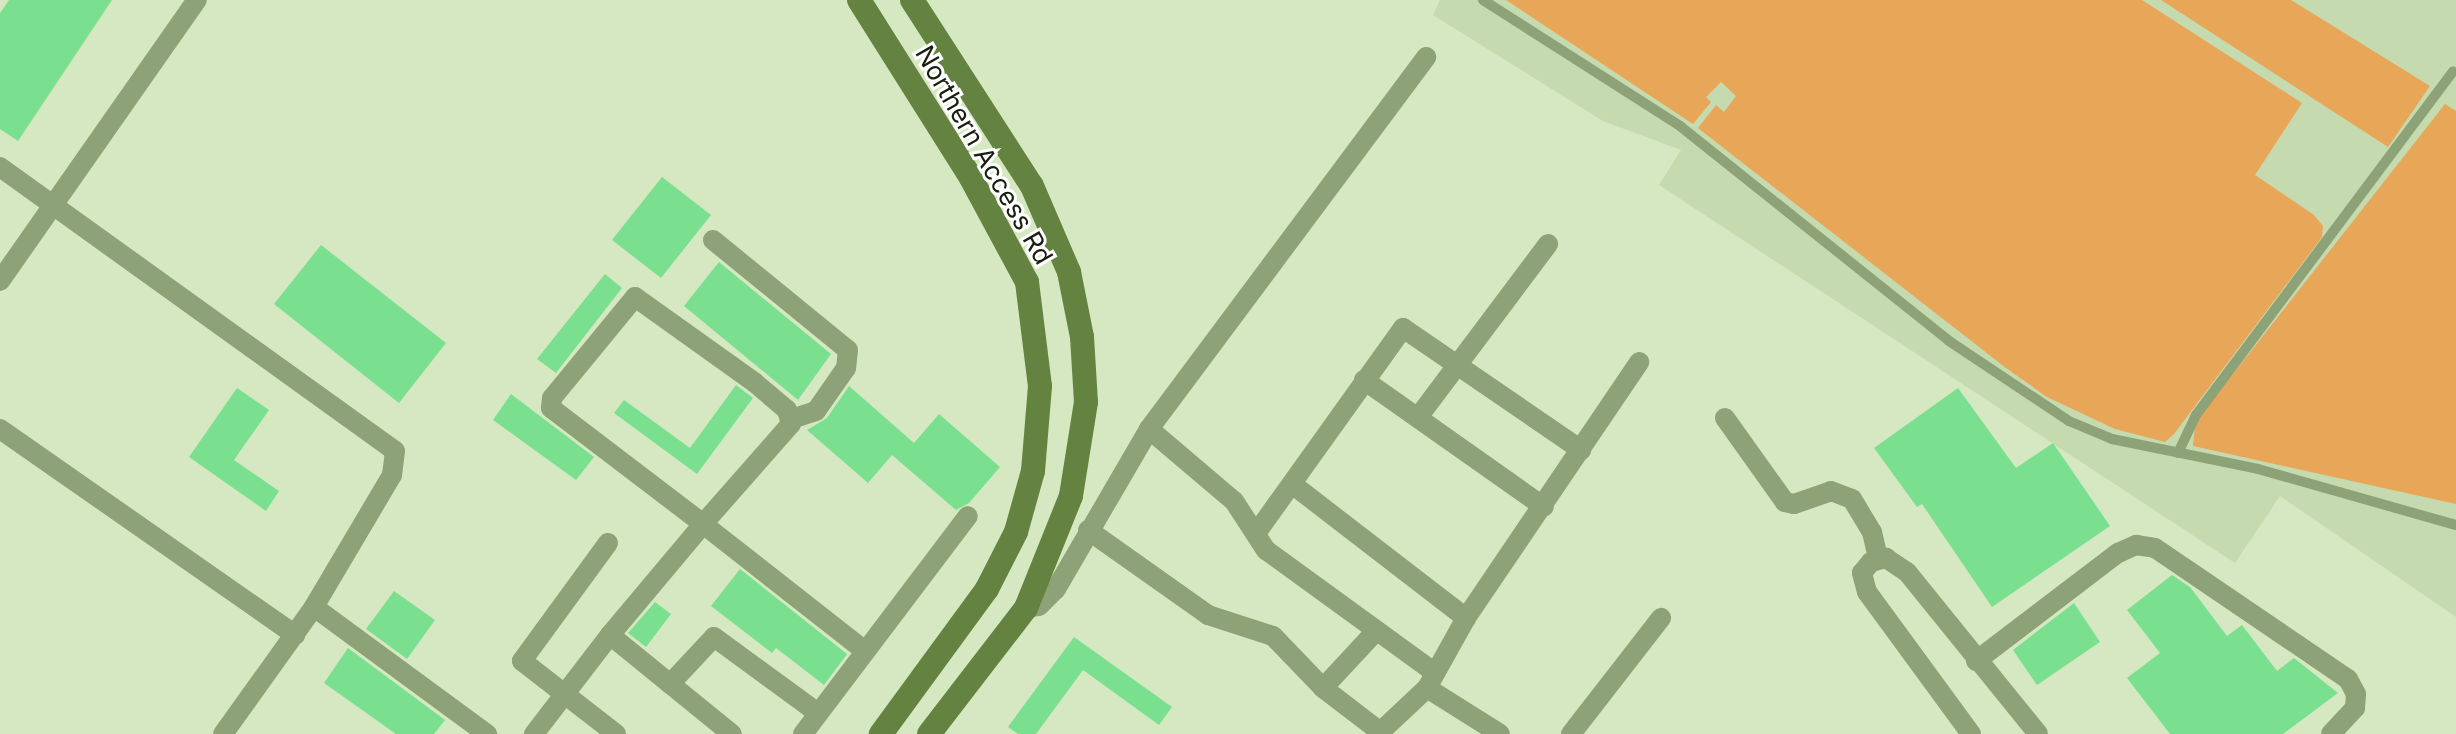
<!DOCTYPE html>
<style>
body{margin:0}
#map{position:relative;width:2456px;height:734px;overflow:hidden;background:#d5e8c1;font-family:Inter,sans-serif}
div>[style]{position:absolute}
.built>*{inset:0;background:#c5daae}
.green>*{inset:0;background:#e8a658}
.building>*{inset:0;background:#7ae08f}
.lane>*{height:10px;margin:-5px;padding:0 5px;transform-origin:5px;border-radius:5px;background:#8da276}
.street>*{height:20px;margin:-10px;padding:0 10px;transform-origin:10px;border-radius:10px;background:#8da276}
.secondary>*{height:24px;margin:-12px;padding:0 12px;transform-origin:12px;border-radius:12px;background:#658340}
span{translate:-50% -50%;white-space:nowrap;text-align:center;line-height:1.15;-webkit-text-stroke:6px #fff;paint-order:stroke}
.street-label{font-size:26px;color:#171d0f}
</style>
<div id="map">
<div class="built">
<div style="clip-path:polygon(1440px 0,2456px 0,2456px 617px,2280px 496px,2235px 563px,1659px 185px,1681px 150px,1603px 121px,1433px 15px)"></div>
</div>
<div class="green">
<div style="clip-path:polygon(1506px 0,2142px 0,2302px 103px,2255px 175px,2314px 215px,2323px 226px,2322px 237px,2174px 434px,2165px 442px,2115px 429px,2047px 397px,2006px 368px,1698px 128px,1716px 105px,1724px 112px,1736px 96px,1721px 82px,1706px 97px,1711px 102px,1693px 124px)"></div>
<div style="clip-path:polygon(2161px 0,2291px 0,2430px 86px,2388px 147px)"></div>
<div style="clip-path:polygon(2445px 104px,2456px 111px,2456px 504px,2193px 446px,2195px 427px,2204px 411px)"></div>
</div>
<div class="building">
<div style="clip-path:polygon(9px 0,112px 0,18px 141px,0 129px,0 13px)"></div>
<div style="clip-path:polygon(662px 177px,711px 215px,661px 278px,612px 240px)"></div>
<div style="clip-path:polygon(321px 245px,446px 343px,399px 403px,274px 304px)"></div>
<div style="clip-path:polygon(719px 262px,831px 354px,798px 400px,684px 306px)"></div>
<div style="clip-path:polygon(605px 274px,622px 288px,556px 373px,537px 359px)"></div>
<div style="clip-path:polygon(736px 385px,753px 398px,697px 474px,614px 413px,624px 400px,690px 448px)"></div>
<div style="clip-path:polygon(849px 386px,914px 443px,939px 414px,1000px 467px,969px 503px,956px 510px,892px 455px,868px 483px,807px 430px,827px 418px)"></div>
<div style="clip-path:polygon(237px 388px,269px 410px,234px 460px,279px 491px,266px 511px,189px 457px)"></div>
<div style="clip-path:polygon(1958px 388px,2016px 468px,2053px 443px,2110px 526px,1992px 607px,1922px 504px,1917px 507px,1874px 448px)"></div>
<div style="clip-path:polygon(511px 394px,594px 457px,576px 480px,493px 420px)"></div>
<div style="clip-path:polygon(740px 569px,847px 654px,824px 685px,776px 648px,772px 653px,711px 606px)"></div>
<div style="clip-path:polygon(2172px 575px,2190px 587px,2227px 636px,2242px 625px,2277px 671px,2294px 658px,2338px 693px,2283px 734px,2170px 734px,2127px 678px,2160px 653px,2127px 610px)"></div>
<div style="clip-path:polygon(394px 591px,435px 620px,407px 659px,366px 629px)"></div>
<div style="clip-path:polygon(655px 602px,671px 614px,646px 647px,628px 633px)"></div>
<div style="clip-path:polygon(2074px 603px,2100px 642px,2037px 685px,2013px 650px)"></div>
<div style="clip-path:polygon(1074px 637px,1172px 707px,1159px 725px,1083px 670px,1036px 734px,1018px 734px,1008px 727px)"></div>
<div style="clip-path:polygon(348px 648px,445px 720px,434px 734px,396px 734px,324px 683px)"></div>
</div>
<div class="lane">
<div style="left:1483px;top:0;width:234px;rotate:32.6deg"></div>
<div style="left:1680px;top:126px;width:344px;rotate:38.6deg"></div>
<div style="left:1949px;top:341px;width:144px;rotate:33.7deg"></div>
<div style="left:2069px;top:421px;width:47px;rotate:22.7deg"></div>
<div style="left:2112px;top:439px;width:149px;rotate:11.6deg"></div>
<div style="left:2258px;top:469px;width:206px;rotate:15.8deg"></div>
<div style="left:2178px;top:453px;width:42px;rotate:-64.7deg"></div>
<div style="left:2196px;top:415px;width:429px;rotate:-53.2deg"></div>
</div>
<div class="street">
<div style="left:0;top:167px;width:486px;rotate:35.7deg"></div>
<div style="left:395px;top:451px;width:24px;rotate:97deg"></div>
<div style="left:392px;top:475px;width:153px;rotate:120.6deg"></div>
<div style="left:314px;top:607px;width:156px;rotate:125.6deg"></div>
<div style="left:713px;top:240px;width:174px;rotate:39.2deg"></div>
<div style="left:848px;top:350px;width:18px;rotate:96deg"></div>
<div style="left:846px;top:368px;width:52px;rotate:124.9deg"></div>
<div style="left:816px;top:411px;width:25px;rotate:162deg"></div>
<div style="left:0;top:281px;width:343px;rotate:-55deg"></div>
<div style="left:1364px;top:380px;width:220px;rotate:35.2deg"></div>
<div style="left:1419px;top:416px;width:215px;rotate:-53.1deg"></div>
<div style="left:1725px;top:418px;width:103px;rotate:54.5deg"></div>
<div style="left:1785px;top:502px;width:9px;rotate:13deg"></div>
<div style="left:1794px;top:504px;width:39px;rotate:-19deg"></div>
<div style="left:1831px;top:491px;width:22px;rotate:21deg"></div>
<div style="left:1852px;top:499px;width:39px;rotate:59deg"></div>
<div style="left:1872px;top:532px;width:28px;rotate:77deg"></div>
<div style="left:0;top:429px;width:360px;rotate:34.9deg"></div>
<div style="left:1149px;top:429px;width:111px;rotate:40.3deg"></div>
<div style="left:1234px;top:501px;width:59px;rotate:56.9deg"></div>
<div style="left:1266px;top:550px;width:208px;rotate:36deg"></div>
<div style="left:1292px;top:484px;width:220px;rotate:37.6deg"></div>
<div style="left:1088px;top:530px;width:147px;rotate:35.3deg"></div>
<div style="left:1208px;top:615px;width:68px;rotate:17.9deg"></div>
<div style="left:1273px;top:636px;width:72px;rotate:46.1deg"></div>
<div style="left:1323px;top:688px;width:69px;rotate:37.4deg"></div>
<div style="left:1257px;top:532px;width:251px;rotate:-54.4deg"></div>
<div style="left:1403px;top:328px;width:216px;rotate:34.4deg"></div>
<div style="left:608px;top:543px;width:146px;rotate:126.1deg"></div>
<div style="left:522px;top:661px;width:119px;rotate:37.8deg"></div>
<div style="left:314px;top:607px;width:215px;rotate:36.3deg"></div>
<div style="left:1026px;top:608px;width:13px;rotate:-9deg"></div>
<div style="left:1039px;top:606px;width:24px;rotate:-45deg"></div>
<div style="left:1056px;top:589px;width:185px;rotate:-59.8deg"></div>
<div style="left:1149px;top:429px;width:464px;rotate:-53.3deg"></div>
<div style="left:610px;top:635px;width:157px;rotate:39.1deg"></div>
<div style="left:1976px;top:661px;width:178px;rotate:-37.3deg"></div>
<div style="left:2118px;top:553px;width:20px;rotate:-24deg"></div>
<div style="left:2136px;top:545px;width:19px;rotate:9deg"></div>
<div style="left:2155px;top:548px;width:233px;rotate:34.2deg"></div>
<div style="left:2348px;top:679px;width:17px;rotate:62deg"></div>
<div style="left:2356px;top:694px;width:14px;rotate:94deg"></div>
<div style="left:2355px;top:708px;width:35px;rotate:133deg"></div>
<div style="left:670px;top:684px;width:64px;rotate:-46.9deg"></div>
<div style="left:714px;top:637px;width:129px;rotate:36.2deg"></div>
<div style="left:1323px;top:688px;width:76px;rotate:-47.1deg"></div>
<div style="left:1427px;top:688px;width:86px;rotate:32.2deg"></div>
<div style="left:534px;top:734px;width:125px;rotate:-52.5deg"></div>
<div style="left:610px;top:635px;width:145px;rotate:-50deg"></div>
<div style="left:703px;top:524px;width:133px;rotate:-48.7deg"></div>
<div style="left:791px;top:424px;width:15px;rotate:-106deg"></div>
<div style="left:787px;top:410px;width:43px;rotate:-139.7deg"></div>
<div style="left:754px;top:382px;width:146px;rotate:-144.5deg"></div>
<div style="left:635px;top:297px;width:131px;rotate:129.4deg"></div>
<div style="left:552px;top:398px;width:10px;rotate:96deg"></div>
<div style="left:551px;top:408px;width:191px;rotate:37.3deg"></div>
<div style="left:703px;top:524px;width:206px;rotate:38.1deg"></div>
<div style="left:803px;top:734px;width:273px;rotate:-52.9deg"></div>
<div style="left:1378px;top:734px;width:67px;rotate:-43.2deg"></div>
<div style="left:1427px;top:688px;width:80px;rotate:-60.9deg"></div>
<div style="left:1466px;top:618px;width:309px;rotate:-55.9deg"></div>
<div style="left:1571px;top:734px;width:147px;rotate:-52.2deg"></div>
<div style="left:1971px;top:734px;width:176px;rotate:-126.2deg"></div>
<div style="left:1867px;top:592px;width:20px;rotate:-105deg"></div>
<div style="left:1862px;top:573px;width:14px;rotate:-51deg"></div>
<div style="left:1871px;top:562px;width:16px;rotate:-15deg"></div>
<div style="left:1886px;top:558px;width:25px;rotate:34deg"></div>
<div style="left:1907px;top:572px;width:208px;rotate:51deg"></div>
</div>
<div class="secondary">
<div style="left:859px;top:0;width:210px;rotate:57.8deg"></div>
<div style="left:971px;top:178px;width:118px;rotate:61.7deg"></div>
<div style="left:1027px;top:282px;width:105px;rotate:82.9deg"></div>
<div style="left:1040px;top:386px;width:85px;rotate:94.7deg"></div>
<div style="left:1033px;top:471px;width:63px;rotate:105.6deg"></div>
<div style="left:1016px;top:532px;width:64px;rotate:117deg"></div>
<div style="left:987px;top:589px;width:180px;rotate:126.2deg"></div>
<div style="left:912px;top:0;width:221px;rotate:57.2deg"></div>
<div style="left:1032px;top:186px;width:94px;rotate:66.7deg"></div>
<div style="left:1069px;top:272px;width:66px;rotate:78.7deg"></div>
<div style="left:1082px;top:337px;width:65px;rotate:86.5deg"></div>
<div style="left:1086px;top:402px;width:95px;rotate:99.1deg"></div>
<div style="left:1071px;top:496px;width:121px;rotate:111.9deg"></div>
<div style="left:1026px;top:608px;width:159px;rotate:127.6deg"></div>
</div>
<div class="street-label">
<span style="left:984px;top:155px;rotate:60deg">Northern Access Rd</span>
</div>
</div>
